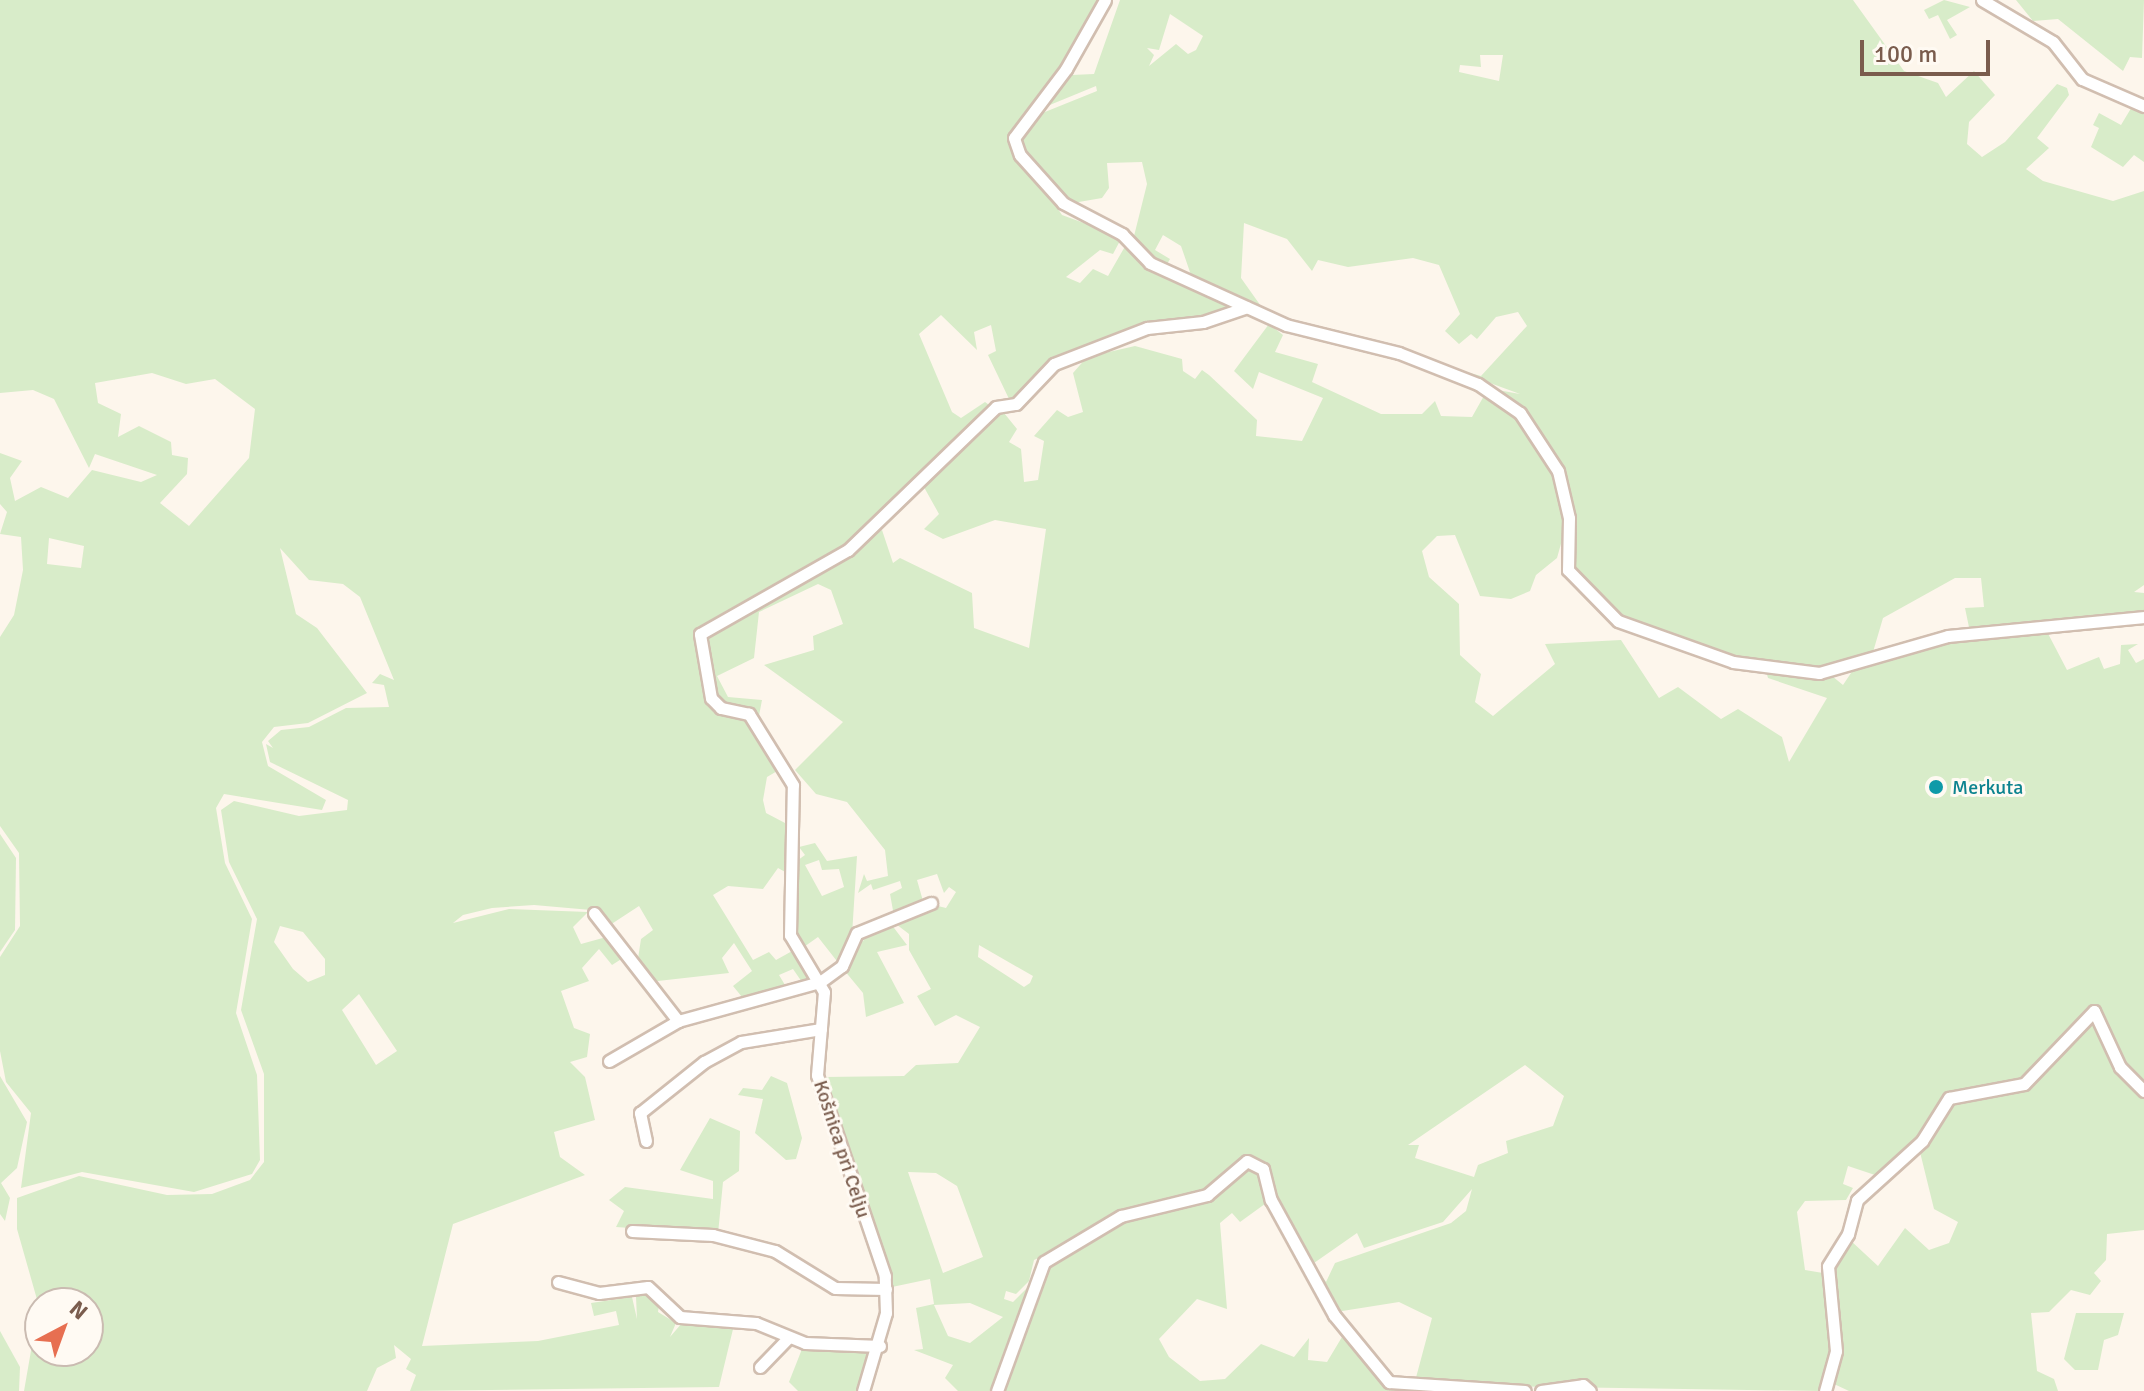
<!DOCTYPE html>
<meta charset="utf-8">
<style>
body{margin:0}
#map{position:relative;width:2144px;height:1391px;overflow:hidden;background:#fdf6ec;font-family:Signika,sans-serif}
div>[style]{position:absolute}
.green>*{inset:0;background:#d8ecc9}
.roads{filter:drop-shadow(2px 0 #d1beb0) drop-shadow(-2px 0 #d1beb0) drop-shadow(0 2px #d1beb0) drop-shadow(0 -2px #d1beb0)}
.minor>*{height:11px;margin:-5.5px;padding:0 5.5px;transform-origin:5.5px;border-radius:5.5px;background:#fff}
.dots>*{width:22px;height:22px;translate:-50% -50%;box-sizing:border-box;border:4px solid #fffaf3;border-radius:50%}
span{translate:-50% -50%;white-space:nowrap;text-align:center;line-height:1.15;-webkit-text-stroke:6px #fffaf3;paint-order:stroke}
.culture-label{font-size:20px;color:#0d838f}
.left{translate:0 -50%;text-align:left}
.street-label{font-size:20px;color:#7a5c4d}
.north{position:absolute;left:24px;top:1287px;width:80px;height:80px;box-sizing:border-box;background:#fffaf3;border:2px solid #cabbb1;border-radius:50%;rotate:41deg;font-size:22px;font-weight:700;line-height:32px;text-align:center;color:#7a5c4d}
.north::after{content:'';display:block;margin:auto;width:28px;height:36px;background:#e76f51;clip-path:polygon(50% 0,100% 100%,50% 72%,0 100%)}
.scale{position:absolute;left:1860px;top:40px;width:130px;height:36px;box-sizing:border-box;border:4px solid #7a5c4d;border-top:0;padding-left:10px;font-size:24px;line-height:28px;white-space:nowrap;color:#7a5c4d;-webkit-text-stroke:6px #fffaf3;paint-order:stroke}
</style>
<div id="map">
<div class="green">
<div style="clip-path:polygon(evenodd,0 0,1100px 0,1064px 68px,1010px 139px,1062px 215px,1122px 237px,1113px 254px,1100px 250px,1066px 277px,1080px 283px,1093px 269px,1108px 276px,1127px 243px,1139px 258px,1236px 305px,1085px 349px,1010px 401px,988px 355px,996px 351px,991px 325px,974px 332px,977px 350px,941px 315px,919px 334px,952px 412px,961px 418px,985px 402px,992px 407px,845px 547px,696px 630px,703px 693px,748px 719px,784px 767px,767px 777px,763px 800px,766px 813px,785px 823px,787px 873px,778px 868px,763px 889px,728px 886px,713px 895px,753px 960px,769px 952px,776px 960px,794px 950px,813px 979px,804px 985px,793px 969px,779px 975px,788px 990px,747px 1003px,733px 986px,752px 971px,734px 943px,722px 958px,729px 973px,649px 982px,637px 965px,641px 939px,653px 930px,639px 906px,610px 925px,591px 910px,534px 905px,492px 908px,463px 915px,453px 923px,509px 909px,588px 912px,573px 927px,581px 944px,610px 936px,623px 958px,612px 965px,599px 949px,582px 968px,589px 981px,561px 991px,574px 1028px,590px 1034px,587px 1057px,570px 1062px,585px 1077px,595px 1120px,554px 1132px,560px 1157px,585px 1175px,453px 1224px,422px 1346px,538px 1341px,619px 1325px,616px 1311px,594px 1316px,591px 1303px,632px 1297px,637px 1319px,636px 1297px,649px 1292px,660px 1299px,658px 1312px,676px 1323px,670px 1337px,682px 1323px,734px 1325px,719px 1387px,410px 1391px,416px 1375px,406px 1369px,411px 1359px,394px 1345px,396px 1358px,377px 1368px,367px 1391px,24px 1391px,32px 1345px,88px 1351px,88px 1303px,65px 1303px,62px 1296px,40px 1303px,40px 1310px,17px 1229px,17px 1198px,79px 1176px,167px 1195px,212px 1194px,250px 1180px,264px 1162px,264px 1074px,241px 1010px,257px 919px,229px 862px,221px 810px,234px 801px,299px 816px,347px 810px,348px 800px,270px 762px,266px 744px,273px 748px,268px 741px,281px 730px,309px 727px,346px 708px,389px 707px,384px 685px,372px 683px,380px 674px,394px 680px,360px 597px,343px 584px,309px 580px,280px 548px,296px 614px,317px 628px,367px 693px,308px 723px,274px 727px,262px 742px,268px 766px,326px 800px,322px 810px,224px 794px,216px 808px,225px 863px,252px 919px,236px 1013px,257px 1075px,260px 1160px,252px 1174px,194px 1192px,82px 1172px,21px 1188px,31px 1113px,6px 1082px,0 1051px,0 957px,20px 926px,19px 853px,0 826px,0 637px,14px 615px,23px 570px,21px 537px,0 534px,7px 512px,0 504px,0 453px,22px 461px,10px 478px,15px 501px,41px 487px,68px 498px,92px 470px,141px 482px,157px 475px,95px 454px,89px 468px,54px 399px,33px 390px,0 393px,0 0,152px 373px,186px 384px,215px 379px,255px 409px,249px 458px,189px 526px,160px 503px,187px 474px,188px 458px,172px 455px,171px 442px,139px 426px,118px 437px,121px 414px,98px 403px,95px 383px,152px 373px,0 0,49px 538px,84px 546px,81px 568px,47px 564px,49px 538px,0 0,280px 926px,303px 932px,325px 959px,325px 975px,308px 982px,293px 969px,274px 942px,280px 926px,0 0,359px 994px,397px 1051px,376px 1065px,342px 1010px,359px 994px)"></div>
<div style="clip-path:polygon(evenodd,1120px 0,1853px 0,1904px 71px,1938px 83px,1946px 97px,1974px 71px,1995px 95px,1969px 122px,1967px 144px,1982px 157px,2005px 142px,2057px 84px,2067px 88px,2069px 95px,2037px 138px,2049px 148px,2026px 169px,2043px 181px,2113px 201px,2144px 191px,2144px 585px,2134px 592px,2144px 593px,2144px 612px,1970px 632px,1965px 608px,1984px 607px,1981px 578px,1955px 578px,1883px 618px,1873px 652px,1818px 670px,1738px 659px,1619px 616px,1569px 564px,1559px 466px,1549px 444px,1535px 422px,1492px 389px,1520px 394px,1441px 365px,1481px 376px,1527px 326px,1518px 312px,1496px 317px,1477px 339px,1471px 334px,1459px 344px,1445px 331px,1460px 314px,1439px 265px,1413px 258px,1348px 267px,1318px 260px,1312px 271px,1287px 239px,1244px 223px,1241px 278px,1263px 309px,1191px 275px,1181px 246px,1163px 235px,1155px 250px,1170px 259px,1166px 266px,1133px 240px,1147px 184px,1142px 162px,1107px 163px,1109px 188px,1102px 198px,1073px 203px,1027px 159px,1020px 134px,1035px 116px,1097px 91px,1096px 86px,1040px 109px,1073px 66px,1072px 75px,1094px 74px,1120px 0,1170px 14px,1203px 36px,1196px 50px,1188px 54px,1176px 44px,1149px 66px,1154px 55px,1147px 48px,1159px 50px,1170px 14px,1120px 0,1480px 55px,1503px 55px,1499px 81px,1459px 72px,1460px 65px,1481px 67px,1480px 55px)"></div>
<div style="clip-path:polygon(1944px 0,1970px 7px,1947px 20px,1957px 35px,1950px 39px,1938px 15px,1929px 19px,1924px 10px)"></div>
<div style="clip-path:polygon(2016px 0,2144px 0,2142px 58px,2130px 57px,2123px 71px,2058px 19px,2033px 21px)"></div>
<div style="clip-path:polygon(2133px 105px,2144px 109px,2144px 162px,2134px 155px,2123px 167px,2091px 147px,2099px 128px,2093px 125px,2099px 113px,2121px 125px)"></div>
<div style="clip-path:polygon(evenodd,1269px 324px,1283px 335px,1275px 352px,1318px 364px,1312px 382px,1381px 414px,1422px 414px,1435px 401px,1441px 416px,1472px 417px,1485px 394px,1528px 425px,1557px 478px,1566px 526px,1557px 558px,1536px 575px,1530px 591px,1511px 599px,1480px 596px,1455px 535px,1437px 536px,1422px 551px,1429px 577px,1459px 604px,1460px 655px,1481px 674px,1475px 702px,1493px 716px,1555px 664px,1545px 644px,1621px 640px,1659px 698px,1678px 687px,1721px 719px,1738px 709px,1782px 737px,1789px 762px,1827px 698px,1768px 678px,1766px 671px,1832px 676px,1843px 685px,1855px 667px,1888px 652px,2043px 624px,2067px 670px,2099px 657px,2104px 669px,2120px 664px,2121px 645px,2138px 644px,2128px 650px,2136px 663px,2144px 659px,2144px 1087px,2122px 1065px,2094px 1005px,2022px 1082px,1943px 1099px,1925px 1134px,1875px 1175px,1848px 1166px,1843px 1184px,1853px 1188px,1846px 1200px,1805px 1201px,1797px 1212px,1805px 1270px,1823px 1273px,1833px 1353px,1821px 1391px,1414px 1385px,1432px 1318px,1399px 1302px,1336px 1312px,1319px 1272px,1326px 1282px,1335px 1263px,1451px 1223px,1466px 1211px,1472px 1189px,1443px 1222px,1364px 1248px,1357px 1233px,1314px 1263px,1249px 1158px,1212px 1190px,1147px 1208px,1034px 1260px,1029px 1281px,1016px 1294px,1006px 1291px,1004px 1299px,1013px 1302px,1028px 1287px,994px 1391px,958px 1391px,945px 1378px,953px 1365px,914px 1350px,923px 1349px,916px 1308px,934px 1304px,930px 1279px,892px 1287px,824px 1077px,904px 1076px,916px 1065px,958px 1063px,980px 1027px,956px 1015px,935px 1026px,917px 996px,931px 989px,909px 950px,909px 934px,892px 921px,934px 905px,946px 908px,956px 892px,949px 887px,944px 893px,937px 874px,917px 880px,923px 901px,894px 916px,890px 894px,902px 888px,900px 881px,873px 890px,871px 884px,858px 893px,864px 874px,867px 881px,888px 876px,885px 850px,847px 802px,816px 794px,795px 770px,843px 722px,764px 665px,814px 650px,813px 636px,843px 624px,831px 590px,818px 584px,759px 612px,754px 658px,717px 676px,728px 697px,762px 700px,758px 721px,718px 702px,701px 640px,882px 530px,893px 563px,900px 558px,972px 593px,974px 628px,1029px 648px,1046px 529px,995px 520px,943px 539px,924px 529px,939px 514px,920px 480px,1000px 408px,1017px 429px,1009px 442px,1021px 449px,1024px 482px,1038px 480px,1044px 441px,1034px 436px,1057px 410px,1068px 417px,1083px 412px,1073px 373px,1087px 357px,1135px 346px,1182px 359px,1183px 371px,1195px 379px,1202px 370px,1209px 375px,1257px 420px,1256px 436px,1302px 441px,1323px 398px,1259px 372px,1253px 389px,1234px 371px,1269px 324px,979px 945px,1033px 976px,1030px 983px,1024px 987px,978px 957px,979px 945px,1269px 324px,1525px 1065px,1564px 1096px,1553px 1126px,1506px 1141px,1508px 1153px,1478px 1165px,1474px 1177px,1415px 1158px,1419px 1145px,1408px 1145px,1525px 1065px,1269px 324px,908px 1172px,936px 1173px,957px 1186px,983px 1257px,943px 1273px,908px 1172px,1269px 324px,970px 1303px,1003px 1317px,970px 1343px,948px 1336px,934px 1305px,970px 1303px)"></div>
<div style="clip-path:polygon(0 834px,16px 858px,15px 930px,0 952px)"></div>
<div style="clip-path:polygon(evenodd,815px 843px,827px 861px,857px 856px,852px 935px,840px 965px,818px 937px,801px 949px,795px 936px,794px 863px,805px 855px,799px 847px,815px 843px,819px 860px,822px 870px,839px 869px,844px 887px,822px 896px,805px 865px,819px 860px)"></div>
<div style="clip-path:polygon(891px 924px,907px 945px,877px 952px,904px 1003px,866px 1017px,863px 993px,844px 970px,854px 942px,864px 941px,859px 936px)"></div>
<div style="clip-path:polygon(2092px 1014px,2116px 1068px,2144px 1097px,2144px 1230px,2107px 1234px,2106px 1260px,2094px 1273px,2101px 1281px,2090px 1295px,2071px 1290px,2049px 1312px,2031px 1313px,2037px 1371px,2054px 1379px,2058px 1391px,1849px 1391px,1834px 1384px,1833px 1262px,1850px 1240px,1878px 1266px,1905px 1228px,1929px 1250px,1949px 1243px,1958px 1222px,1934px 1209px,1919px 1148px,1947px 1103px,2020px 1090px,2075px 1042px)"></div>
<div style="clip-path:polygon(0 1076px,27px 1122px,17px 1168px,1px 1183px,10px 1198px,5px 1221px,0 1214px)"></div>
<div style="clip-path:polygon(771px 1076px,787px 1083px,802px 1138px,796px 1159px,786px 1160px,755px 1133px,763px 1099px,738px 1095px,743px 1088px,762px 1090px)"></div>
<div style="clip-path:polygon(710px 1118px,740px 1131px,739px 1171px,723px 1182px,718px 1234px,616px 1227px,624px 1211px,609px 1200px,625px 1187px,713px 1199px,713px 1181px,680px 1170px)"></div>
<div style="clip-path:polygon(1242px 1164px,1260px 1170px,1269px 1201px,1240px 1222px,1232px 1213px,1220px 1223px,1227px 1309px,1197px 1299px,1159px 1339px,1169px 1357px,1200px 1381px,1225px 1379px,1261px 1344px,1294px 1357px,1309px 1338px,1308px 1360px,1327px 1362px,1345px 1332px,1390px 1386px,1441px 1391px,1001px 1391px,1046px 1266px,1123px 1218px,1210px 1196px)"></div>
<div style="clip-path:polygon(2076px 1313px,2124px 1313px,2118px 1335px,2104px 1340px,2098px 1370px,2075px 1370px,2064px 1359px)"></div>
<div style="clip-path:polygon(0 1331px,20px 1367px,19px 1391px,0 1391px)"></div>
<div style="clip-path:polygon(802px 1349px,870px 1352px,860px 1391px,798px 1391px,789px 1382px)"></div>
</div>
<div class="roads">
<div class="minor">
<div style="left:1105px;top:0;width:79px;rotate:119.5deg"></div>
<div style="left:1066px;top:69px;width:86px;rotate:127deg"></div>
<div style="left:1014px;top:138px;width:18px;rotate:71deg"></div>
<div style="left:1020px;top:155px;width:64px;rotate:48.1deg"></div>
<div style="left:1063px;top:203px;width:67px;rotate:27.7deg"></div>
<div style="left:1122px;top:234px;width:40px;rotate:46deg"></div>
<div style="left:1150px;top:263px;width:149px;rotate:24.5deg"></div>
<div style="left:1286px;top:325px;width:116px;rotate:13.9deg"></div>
<div style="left:1399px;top:353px;width:85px;rotate:21.4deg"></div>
<div style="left:1478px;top:384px;width:51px;rotate:34.6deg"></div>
<div style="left:1520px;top:413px;width:69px;rotate:56.8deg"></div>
<div style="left:1558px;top:471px;width:48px;rotate:76.8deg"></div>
<div style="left:1569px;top:518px;width:52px;rotate:91.1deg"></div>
<div style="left:1568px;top:570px;width:71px;rotate:45.6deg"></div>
<div style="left:1618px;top:621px;width:122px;rotate:19.6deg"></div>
<div style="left:1733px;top:662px;width:87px;rotate:7.3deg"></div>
<div style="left:1819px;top:673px;width:134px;rotate:-16deg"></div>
<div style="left:1948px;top:636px;width:197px;rotate:-5.5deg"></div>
<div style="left:1982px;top:0;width:82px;rotate:30.6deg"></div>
<div style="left:2053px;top:42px;width:47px;rotate:51.9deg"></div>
<div style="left:2082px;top:79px;width:68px;rotate:23.5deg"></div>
<div style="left:594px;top:913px;width:137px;rotate:52.1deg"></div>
<div style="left:609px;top:1061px;width:80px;rotate:-30.1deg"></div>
<div style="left:678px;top:1021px;width:147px;rotate:-15.4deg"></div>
<div style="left:820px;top:982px;width:27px;rotate:-36deg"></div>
<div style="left:842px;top:966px;width:36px;rotate:-66deg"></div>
<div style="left:857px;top:933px;width:80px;rotate:-22.1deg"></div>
<div style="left:646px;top:1141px;width:29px;rotate:-102deg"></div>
<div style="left:640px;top:1113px;width:82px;rotate:-38.6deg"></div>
<div style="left:704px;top:1062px;width:42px;rotate:-28.4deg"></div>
<div style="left:741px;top:1042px;width:81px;rotate:-9.2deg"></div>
<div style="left:632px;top:1231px;width:81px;rotate:2.8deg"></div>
<div style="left:713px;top:1235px;width:64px;rotate:14.5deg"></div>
<div style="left:775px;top:1251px;width:70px;rotate:31.7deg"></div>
<div style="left:835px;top:1288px;width:51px;rotate:1.1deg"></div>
<div style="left:558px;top:1282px;width:42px;rotate:15deg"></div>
<div style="left:599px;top:1293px;width:49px;rotate:-7deg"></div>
<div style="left:648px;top:1287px;width:44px;rotate:43.2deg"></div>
<div style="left:680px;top:1317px;width:76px;rotate:4.5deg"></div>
<div style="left:756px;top:1323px;width:53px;rotate:22.2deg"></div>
<div style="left:805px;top:1343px;width:75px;rotate:2.3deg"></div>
<div style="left:760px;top:1367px;width:39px;rotate:-46deg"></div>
<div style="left:863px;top:1391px;width:81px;rotate:-73.6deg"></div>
<div style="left:886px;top:1313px;width:37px;rotate:-92deg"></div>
<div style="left:885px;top:1276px;width:212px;rotate:-108.7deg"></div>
<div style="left:817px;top:1075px;width:83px;rotate:-85.2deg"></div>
<div style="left:824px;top:992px;width:66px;rotate:-120.8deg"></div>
<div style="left:790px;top:935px;width:150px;rotate:-88.9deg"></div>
<div style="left:793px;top:785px;width:84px;rotate:-121.8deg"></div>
<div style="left:749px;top:714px;width:29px;rotate:-168deg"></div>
<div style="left:721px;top:708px;width:14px;rotate:-135deg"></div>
<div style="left:711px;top:698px;width:65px;rotate:-99.8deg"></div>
<div style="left:700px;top:634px;width:170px;rotate:-29.6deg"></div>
<div style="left:848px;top:550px;width:206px;rotate:-44deg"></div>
<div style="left:996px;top:407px;width:20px;rotate:-9deg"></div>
<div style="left:1016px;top:404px;width:55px;rotate:-46.5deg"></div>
<div style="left:1054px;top:364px;width:100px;rotate:-21.2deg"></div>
<div style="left:1147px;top:328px;width:56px;rotate:-6.1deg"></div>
<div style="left:1203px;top:322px;width:46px;rotate:-18.8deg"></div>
<div style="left:997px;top:1391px;width:137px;rotate:-70deg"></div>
<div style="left:1044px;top:1262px;width:90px;rotate:-30.9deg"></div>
<div style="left:1121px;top:1216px;width:89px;rotate:-13.7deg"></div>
<div style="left:1207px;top:1195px;width:52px;rotate:-40.4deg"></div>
<div style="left:1247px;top:1161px;width:18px;rotate:27deg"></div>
<div style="left:1263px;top:1169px;width:32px;rotate:76deg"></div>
<div style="left:1271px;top:1200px;width:131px;rotate:61.3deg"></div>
<div style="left:1334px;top:1315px;width:87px;rotate:50.6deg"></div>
<div style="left:1389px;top:1382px;width:136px;rotate:3.8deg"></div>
<div style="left:1541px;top:1391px;width:42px;rotate:-8.1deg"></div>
<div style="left:1583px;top:1385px;width:9px;rotate:41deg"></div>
<div style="left:1825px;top:1391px;width:41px;rotate:-74.6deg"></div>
<div style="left:1836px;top:1351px;width:85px;rotate:-95.4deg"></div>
<div style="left:1828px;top:1266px;width:38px;rotate:-58deg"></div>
<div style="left:1848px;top:1234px;width:35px;rotate:-75deg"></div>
<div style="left:1857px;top:1200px;width:88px;rotate:-42.2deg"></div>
<div style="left:1922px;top:1141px;width:51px;rotate:-57.9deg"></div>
<div style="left:1949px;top:1098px;width:76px;rotate:-10.6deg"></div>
<div style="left:2024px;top:1084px;width:101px;rotate:-46.2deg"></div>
<div style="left:2094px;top:1011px;width:62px;rotate:65.1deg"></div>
<div style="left:2120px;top:1067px;width:34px;rotate:45deg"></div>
</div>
</div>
<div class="dots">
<div style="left:1936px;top:787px;background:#0f9aa8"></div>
</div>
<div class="culture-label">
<span class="left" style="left:1952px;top:787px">Merkuta</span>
</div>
<div class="street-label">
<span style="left:842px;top:1149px;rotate:72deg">Košnica pri Celju</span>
</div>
<div class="north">N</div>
<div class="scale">100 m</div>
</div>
